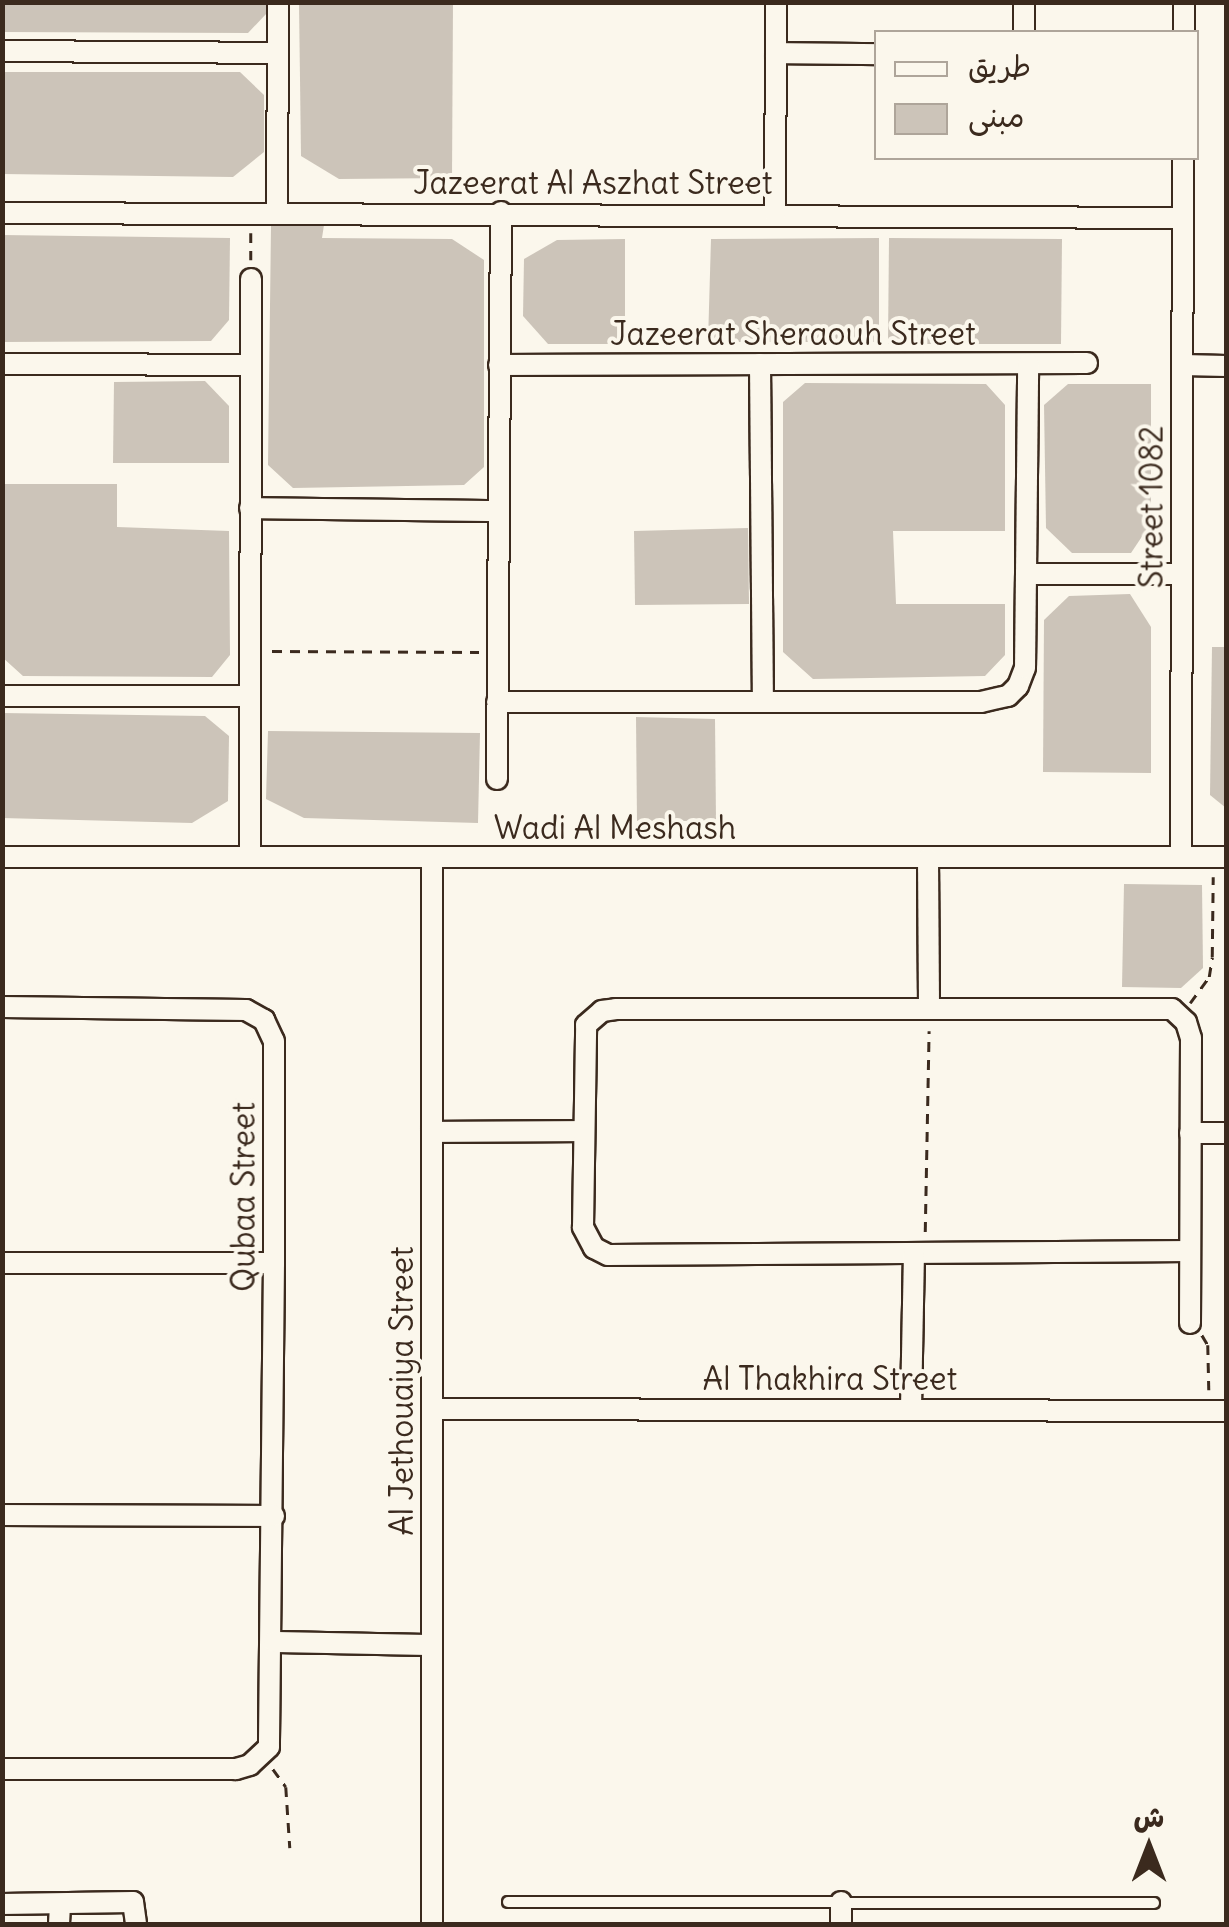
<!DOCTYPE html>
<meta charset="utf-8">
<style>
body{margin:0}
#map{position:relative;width:1229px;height:1927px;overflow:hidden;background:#fbf7ec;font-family:Delius,"Playpen Sans Arabic",sans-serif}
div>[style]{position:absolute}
.building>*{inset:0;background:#ccc4b9}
.path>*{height:2.5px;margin-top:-1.25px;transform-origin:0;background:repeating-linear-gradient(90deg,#3b2a1e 0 10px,transparent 0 18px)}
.roads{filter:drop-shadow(2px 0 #3b2a1e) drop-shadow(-2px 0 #3b2a1e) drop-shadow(0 2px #3b2a1e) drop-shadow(0 -2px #3b2a1e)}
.service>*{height:10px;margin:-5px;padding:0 5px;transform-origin:5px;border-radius:5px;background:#fbf7ec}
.minor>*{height:20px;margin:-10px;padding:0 10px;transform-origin:10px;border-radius:10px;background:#fbf7ec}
span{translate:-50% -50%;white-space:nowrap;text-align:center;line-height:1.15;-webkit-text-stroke:8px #fbf7ec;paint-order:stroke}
.street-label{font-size:32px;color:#3b2a1e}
.frame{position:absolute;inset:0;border:5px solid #3b2a1e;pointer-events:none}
.legend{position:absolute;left:874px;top:30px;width:325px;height:130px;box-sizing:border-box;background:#fbf7ec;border:2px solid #aea59a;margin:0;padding:12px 18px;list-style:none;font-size:30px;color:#3b2a1e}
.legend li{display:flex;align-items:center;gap:20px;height:50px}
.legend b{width:50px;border:2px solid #aea59a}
.north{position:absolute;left:1099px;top:1797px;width:100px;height:100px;-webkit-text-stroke:8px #fbf7ec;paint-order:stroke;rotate:0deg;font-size:28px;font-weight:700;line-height:40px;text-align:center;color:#3b2a1e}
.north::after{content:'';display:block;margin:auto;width:35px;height:45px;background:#3b2a1e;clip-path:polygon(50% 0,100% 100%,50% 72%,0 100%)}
</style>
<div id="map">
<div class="building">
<div style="clip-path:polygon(2px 2px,267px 2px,267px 13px,248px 33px,2px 32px)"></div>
<div style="clip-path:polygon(299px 2px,453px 2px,452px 178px,339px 179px,301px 156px)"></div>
<div style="clip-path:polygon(2px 72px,240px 72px,264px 95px,264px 152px,233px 177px,2px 174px)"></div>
<div style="clip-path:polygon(324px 225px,322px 238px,452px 239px,484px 260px,484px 467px,464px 485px,293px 488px,268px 465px,271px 226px)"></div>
<div style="clip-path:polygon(2px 235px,230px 238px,229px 320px,211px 341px,2px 342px)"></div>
<div style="clip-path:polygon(879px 238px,879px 342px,708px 342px,711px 239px)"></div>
<div style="clip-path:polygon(889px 238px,1062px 239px,1061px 344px,888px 344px)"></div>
<div style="clip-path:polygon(625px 239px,625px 344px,548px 344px,523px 316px,524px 259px,557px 240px)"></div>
<div style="clip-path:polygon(205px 381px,229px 406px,229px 463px,113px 463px,114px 382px)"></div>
<div style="clip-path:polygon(805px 383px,986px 384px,1005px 405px,1005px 531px,893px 531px,896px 604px,1005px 604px,1005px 655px,985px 676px,813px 679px,783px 652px,783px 402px)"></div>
<div style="clip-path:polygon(1068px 384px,1151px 384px,1151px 523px,1131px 553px,1072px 553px,1046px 528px,1044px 405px)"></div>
<div style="clip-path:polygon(2px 484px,117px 484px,117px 527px,229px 531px,230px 655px,212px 677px,23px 676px,2px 657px)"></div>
<div style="clip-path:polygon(748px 528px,749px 604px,635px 605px,634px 531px)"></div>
<div style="clip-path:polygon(1130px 594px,1151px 627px,1151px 773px,1043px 772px,1044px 620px,1069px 596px)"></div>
<div style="clip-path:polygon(1212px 647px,1226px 647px,1226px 808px,1210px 795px)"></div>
<div style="clip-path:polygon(2px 713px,205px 716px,229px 736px,228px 801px,192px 823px,2px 818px)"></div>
<div style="clip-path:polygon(636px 717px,715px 719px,716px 821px,637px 821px)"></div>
<div style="clip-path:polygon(268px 731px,480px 733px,478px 823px,304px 818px,266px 799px)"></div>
<div style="clip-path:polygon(1124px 884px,1202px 885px,1203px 968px,1181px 988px,1122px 987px)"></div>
</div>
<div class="path">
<div style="left:251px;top:233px;width:27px;rotate:90deg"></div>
<div style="left:272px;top:651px;width:207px;rotate:0.3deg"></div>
<div style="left:1190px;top:1003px;width:32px;rotate:-54deg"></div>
<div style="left:1209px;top:977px;width:20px;rotate:-81deg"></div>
<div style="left:1212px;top:957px;width:80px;rotate:-89.3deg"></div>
<div style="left:925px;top:1232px;width:201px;rotate:-88.9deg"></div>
<div style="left:1202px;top:1335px;width:12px;rotate:59deg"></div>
<div style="left:1208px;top:1345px;width:45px;rotate:88.7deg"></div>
<div style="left:273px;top:1769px;width:22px;rotate:54deg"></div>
<div style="left:286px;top:1787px;width:61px;rotate:86.2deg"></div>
</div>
<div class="roads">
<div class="service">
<div style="left:508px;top:1902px;width:646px;rotate:0.09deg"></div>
</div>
<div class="minor">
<div style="left:1024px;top:32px;width:30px;rotate:-90deg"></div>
<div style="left:1184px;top:32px;width:30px;rotate:-90deg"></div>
<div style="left:2px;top:51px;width:276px;rotate:0.4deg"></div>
<div style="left:776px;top:53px;width:100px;rotate:0.6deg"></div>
<div style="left:277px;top:211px;width:209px;rotate:-89.7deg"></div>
<div style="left:2px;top:213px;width:1181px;rotate:0.24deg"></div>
<div style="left:775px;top:215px;width:213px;rotate:-89.7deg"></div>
<div style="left:2px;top:364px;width:248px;rotate:0.2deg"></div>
<div style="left:760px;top:364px;width:336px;rotate:89.5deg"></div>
<div style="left:499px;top:365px;width:588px;rotate:-0.19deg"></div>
<div style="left:1183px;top:365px;width:43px;rotate:1.3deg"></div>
<div style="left:250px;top:508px;width:248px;rotate:0.7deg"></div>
<div style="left:1027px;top:574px;width:155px"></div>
<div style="left:2px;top:696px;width:248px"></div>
<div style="left:497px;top:702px;width:484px"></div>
<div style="left:981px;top:702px;width:28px;rotate:-13deg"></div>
<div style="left:1008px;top:696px;width:14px;rotate:-45deg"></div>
<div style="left:1018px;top:686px;width:19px;rotate:-69deg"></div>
<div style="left:1025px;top:668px;width:304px;rotate:-89.4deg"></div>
<div style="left:497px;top:779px;width:567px;rotate:-89.6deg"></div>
<div style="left:250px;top:856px;width:577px;rotate:-89.9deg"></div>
<div style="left:2px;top:857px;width:1224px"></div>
<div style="left:1181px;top:857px;width:699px;rotate:-89.84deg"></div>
<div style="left:928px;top:859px;width:150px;rotate:89.6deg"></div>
<div style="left:2px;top:1007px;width:244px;rotate:0.7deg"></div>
<div style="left:246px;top:1010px;width:21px;rotate:29deg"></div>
<div style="left:264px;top:1020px;width:23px;rotate:65deg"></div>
<div style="left:274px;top:1041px;width:222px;rotate:90deg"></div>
<div style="left:274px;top:1263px;width:484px;rotate:90.6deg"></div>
<div style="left:269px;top:1747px;width:26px;rotate:137deg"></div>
<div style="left:250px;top:1765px;width:15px;rotate:164deg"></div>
<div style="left:236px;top:1769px;width:234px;rotate:180deg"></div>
<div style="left:432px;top:1132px;width:150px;rotate:-0.4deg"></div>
<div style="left:1190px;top:1133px;width:36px"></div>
<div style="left:1190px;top:1251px;width:582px;rotate:179.61deg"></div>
<div style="left:608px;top:1255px;width:16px;rotate:-153deg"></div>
<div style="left:594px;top:1248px;width:24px;rotate:-118deg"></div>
<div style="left:583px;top:1227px;width:202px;rotate:-89.1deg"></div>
<div style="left:586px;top:1025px;width:21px;rotate:-41deg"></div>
<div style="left:602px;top:1011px;width:14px;rotate:-8deg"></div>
<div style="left:616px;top:1009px;width:556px"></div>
<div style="left:1172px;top:1009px;width:19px;rotate:43deg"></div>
<div style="left:1186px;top:1022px;width:17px;rotate:73deg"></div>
<div style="left:1191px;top:1038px;width:285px;rotate:90.2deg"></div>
<div style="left:2px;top:1263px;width:272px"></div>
<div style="left:911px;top:1408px;width:154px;rotate:-88.9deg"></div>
<div style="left:432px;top:1409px;width:794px;rotate:0.14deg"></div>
<div style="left:2px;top:1515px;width:272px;rotate:0.2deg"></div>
<div style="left:274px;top:1642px;width:156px;rotate:1.1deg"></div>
<div style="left:2px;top:1904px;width:131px;rotate:-0.9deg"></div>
<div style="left:133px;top:1902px;width:22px;rotate:82deg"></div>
<div style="left:59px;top:1924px;width:20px;rotate:-87deg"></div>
<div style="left:432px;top:1924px;width:1067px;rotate:-90deg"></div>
<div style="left:841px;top:1924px;width:22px;rotate:-90deg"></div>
</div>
</div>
<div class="street-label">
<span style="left:593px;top:183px">Jazeerat Al Aszhat Street</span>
<span style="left:793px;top:334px">Jazeerat Sheraouh Street</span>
<span style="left:1152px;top:507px;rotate:-90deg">Street 1082</span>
<span style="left:615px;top:828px">Wadi Al Meshash</span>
<span style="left:244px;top:1197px;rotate:-90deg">Qubaa Street</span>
<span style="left:830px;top:1379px">Al Thakhira Street</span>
<span style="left:402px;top:1391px;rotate:-90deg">Al Jethouaiya Street</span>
</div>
<div class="frame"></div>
<ul class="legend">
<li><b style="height:12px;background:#fbf7ec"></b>طريق</li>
<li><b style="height:28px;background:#ccc4b9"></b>مبنى</li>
</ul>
<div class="north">ش</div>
</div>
